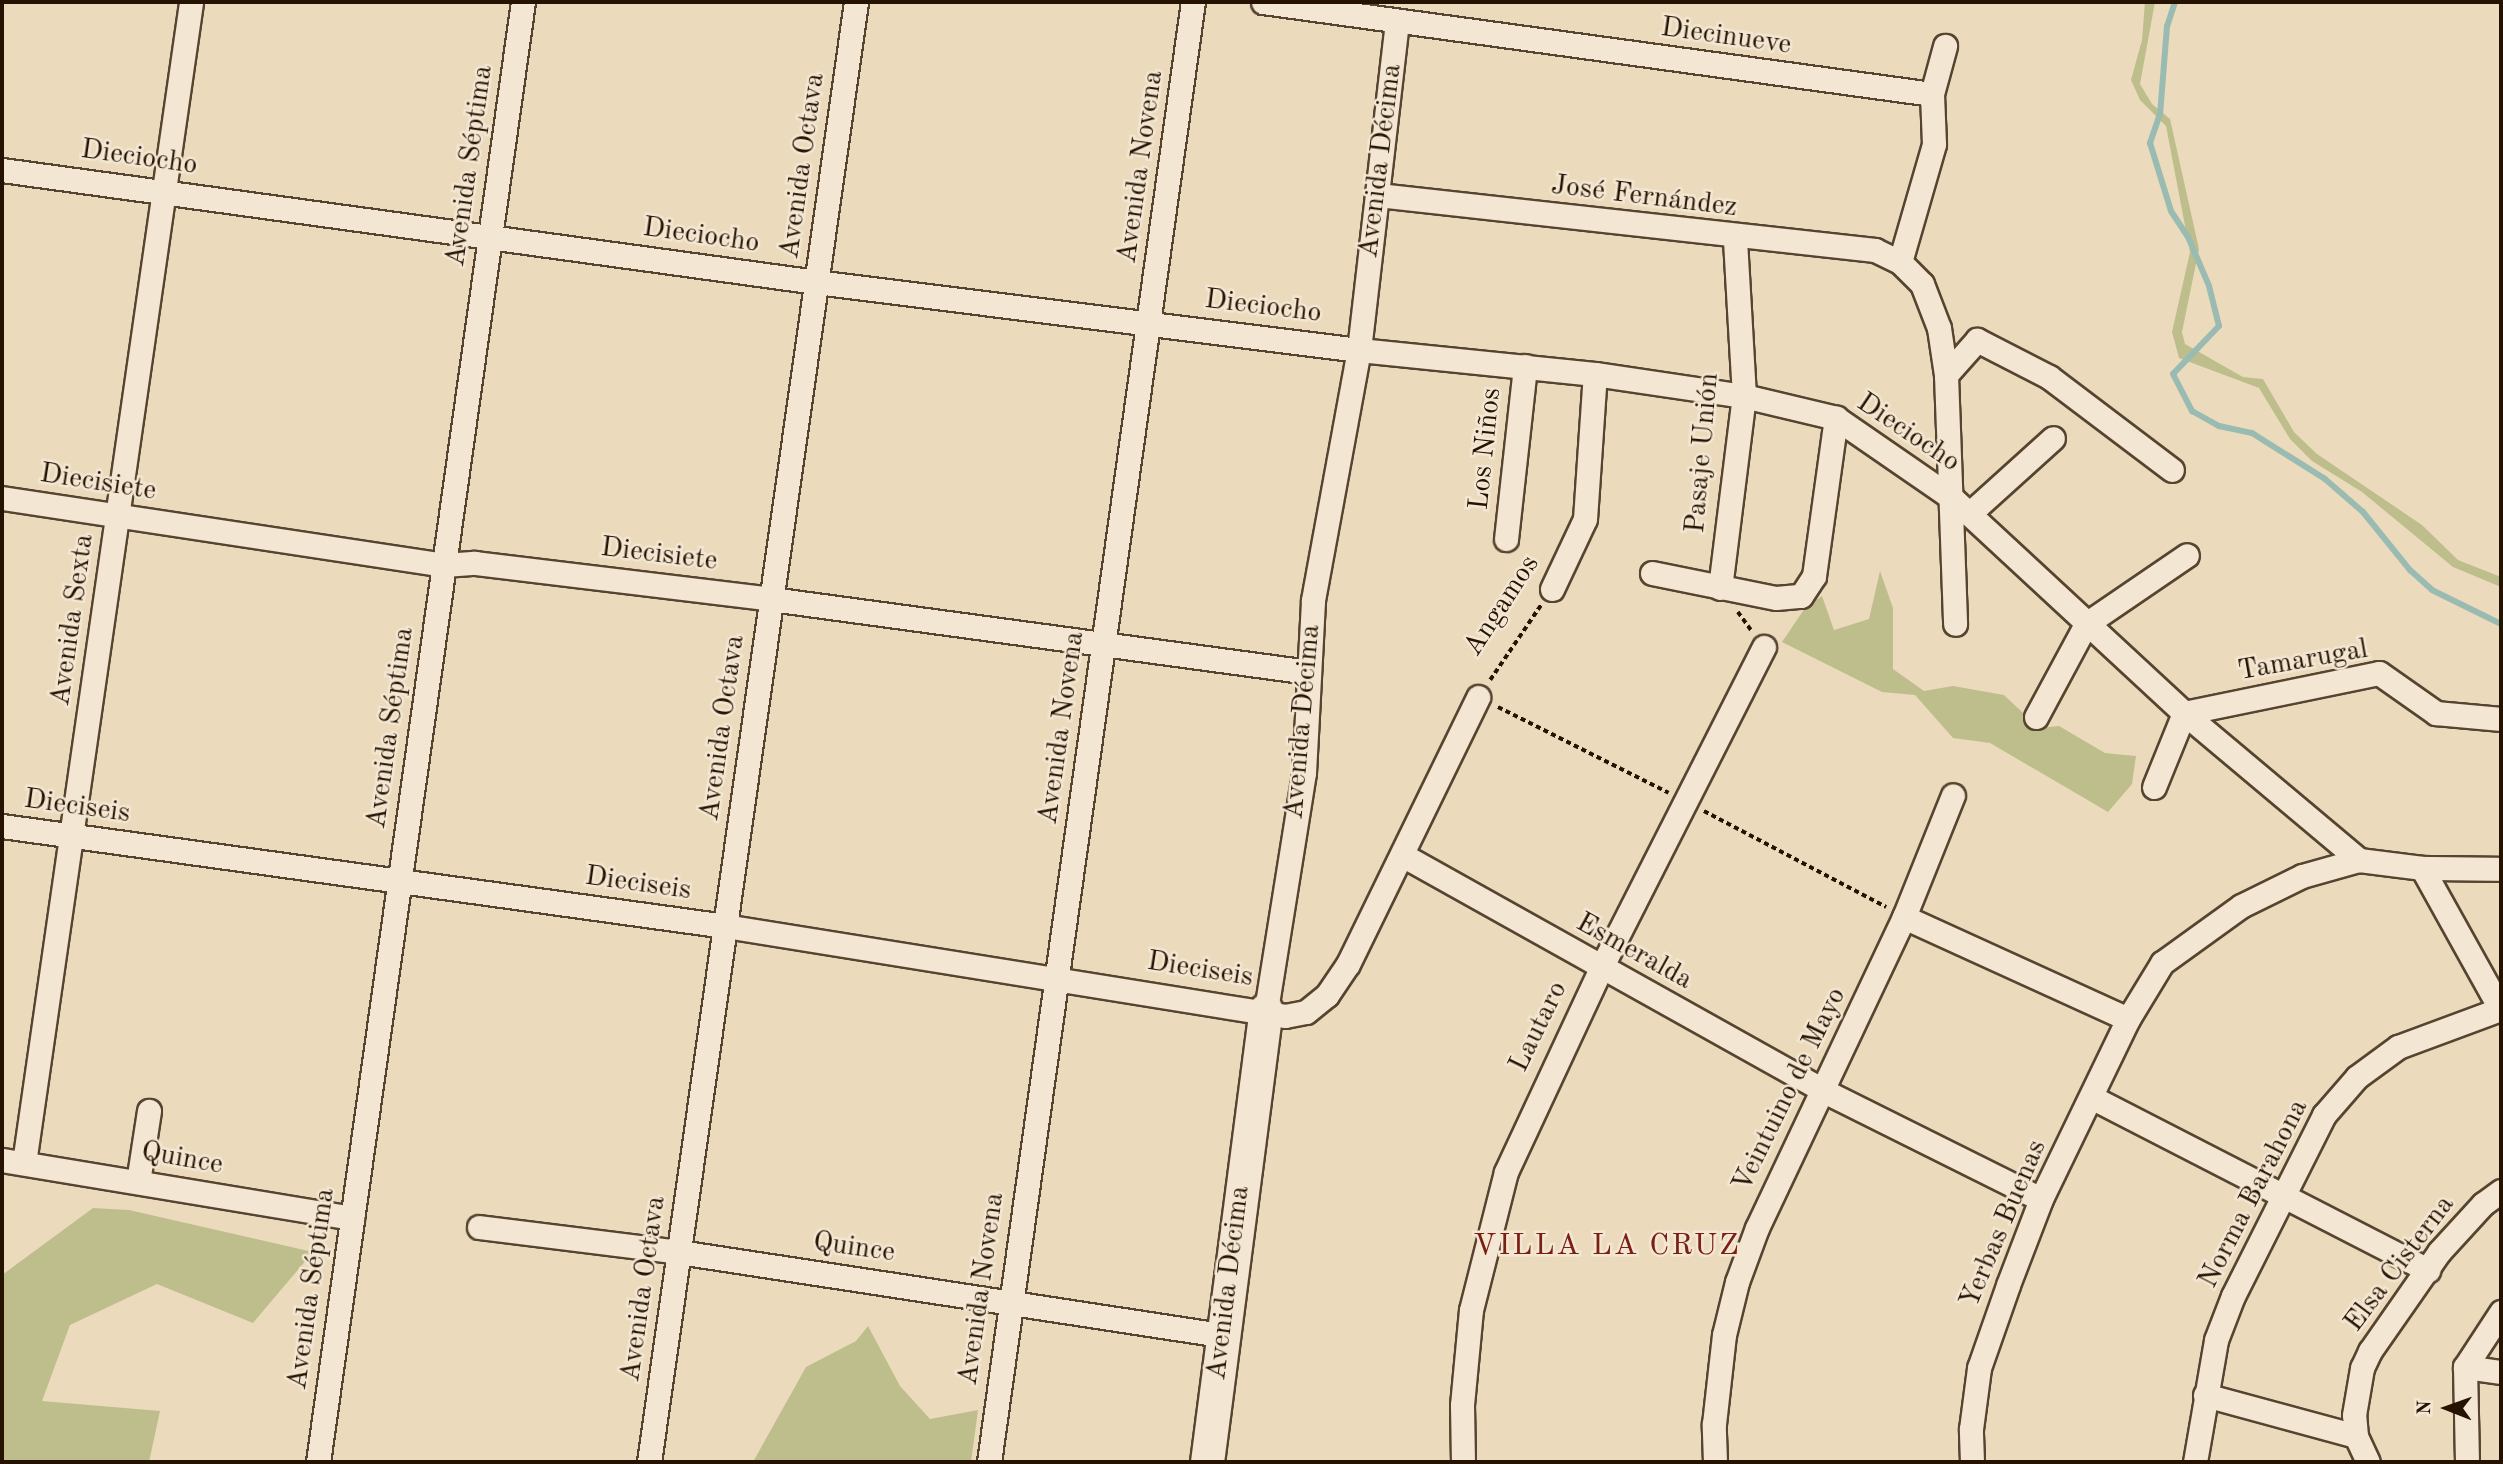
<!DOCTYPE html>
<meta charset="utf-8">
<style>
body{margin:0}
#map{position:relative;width:2503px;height:1464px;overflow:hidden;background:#ecdabc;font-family:"Old Standard TT",serif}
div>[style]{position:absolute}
.green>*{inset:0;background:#bebe8c}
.stream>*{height:6px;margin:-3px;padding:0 3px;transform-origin:3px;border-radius:3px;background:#99bbb1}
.path>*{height:3.5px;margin-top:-1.75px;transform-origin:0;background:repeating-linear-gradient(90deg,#251201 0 5px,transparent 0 8.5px)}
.roads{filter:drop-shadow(2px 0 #574430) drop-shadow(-2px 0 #574430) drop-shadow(0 2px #574430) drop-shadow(0 -2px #574430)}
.street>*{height:23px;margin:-11.5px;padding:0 11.5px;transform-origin:11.5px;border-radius:11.5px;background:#f3e7d3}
.secondary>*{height:33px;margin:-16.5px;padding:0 16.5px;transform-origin:16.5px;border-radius:16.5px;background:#f3e7d3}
span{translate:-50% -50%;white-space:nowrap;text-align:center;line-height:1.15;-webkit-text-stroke:5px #f3e7d3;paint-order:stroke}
.street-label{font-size:28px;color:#251201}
.neighbourhood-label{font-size:30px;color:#7a1f14;letter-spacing:2px}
.frame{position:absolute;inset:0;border:4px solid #251201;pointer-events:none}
.north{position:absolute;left:2412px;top:1373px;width:70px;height:70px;-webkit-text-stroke:5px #f3e7d3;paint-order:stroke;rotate:271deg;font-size:19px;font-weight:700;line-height:28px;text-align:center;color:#251201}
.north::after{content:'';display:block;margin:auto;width:24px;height:32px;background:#251201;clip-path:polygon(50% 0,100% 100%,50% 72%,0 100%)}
</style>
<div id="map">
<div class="green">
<div style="clip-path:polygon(2145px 2px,2155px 2px,2140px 84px,2152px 104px,2170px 119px,2199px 249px,2182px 332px,2185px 344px,2243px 377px,2263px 379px,2294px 432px,2317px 454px,2422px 525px,2458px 560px,2501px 577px,2501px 587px,2453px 567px,2362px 492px,2312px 461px,2290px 439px,2259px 388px,2179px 358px,2172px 332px,2190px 252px,2166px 126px,2140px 100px,2131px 80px,2142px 40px)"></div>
<div style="clip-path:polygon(1880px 571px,1893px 608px,1893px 669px,1924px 691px,1953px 686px,2004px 695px,2039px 728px,2059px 726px,2105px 753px,2136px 756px,2132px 784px,2108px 812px,1990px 743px,1953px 738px,1915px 695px,1882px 692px,1782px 642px,1805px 608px,1822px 596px,1834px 630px,1869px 619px)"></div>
<div style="clip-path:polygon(93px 1208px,129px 1210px,313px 1252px,253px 1323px,157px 1284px,70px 1325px,42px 1401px,160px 1411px,149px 1462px,2px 1462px,2px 1275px)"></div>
<div style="clip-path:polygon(868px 1326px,900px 1386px,930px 1419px,978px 1410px,971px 1462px,753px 1462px,806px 1367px,856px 1341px)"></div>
</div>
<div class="stream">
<div style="left:2175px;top:2px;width:25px;rotate:108deg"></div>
<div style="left:2167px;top:26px;width:88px;rotate:94.5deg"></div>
<div style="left:2160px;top:114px;width:31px;rotate:109deg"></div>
<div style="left:2150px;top:143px;width:71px;rotate:72.8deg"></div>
<div style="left:2171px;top:211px;width:33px;rotate:57deg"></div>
<div style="left:2189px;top:239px;width:51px;rotate:66.9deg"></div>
<div style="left:2209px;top:286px;width:41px;rotate:76deg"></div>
<div style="left:2219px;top:326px;width:66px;rotate:133.8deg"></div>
<div style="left:2173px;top:374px;width:42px;rotate:62.8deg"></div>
<div style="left:2192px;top:411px;width:31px;rotate:29deg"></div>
<div style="left:2219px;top:426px;width:34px;rotate:12deg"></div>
<div style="left:2252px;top:433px;width:86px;rotate:32.2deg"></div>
<div style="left:2325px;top:479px;width:50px;rotate:41deg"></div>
<div style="left:2363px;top:512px;width:75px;rotate:51deg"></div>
<div style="left:2410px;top:570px;width:30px;rotate:42deg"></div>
<div style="left:2432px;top:590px;width:77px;rotate:26.2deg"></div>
</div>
<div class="path">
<div style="left:1738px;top:612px;width:24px;rotate:54deg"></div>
<div style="left:1490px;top:680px;width:91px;rotate:-55.8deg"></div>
<div style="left:1498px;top:707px;width:191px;rotate:26.7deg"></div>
<div style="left:1704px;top:811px;width:206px;rotate:27.8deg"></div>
</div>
<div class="roads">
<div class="street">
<div style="left:1263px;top:2px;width:675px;rotate:7.83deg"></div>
<div style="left:2px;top:170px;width:822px;rotate:7.83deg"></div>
<div style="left:816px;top:282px;width:547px;rotate:7.14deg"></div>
<div style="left:1359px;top:350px;width:237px;rotate:5.8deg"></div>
<div style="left:1595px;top:374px;width:151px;rotate:8.4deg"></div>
<div style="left:1744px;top:396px;width:95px;rotate:13.4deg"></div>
<div style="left:1836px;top:418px;width:141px;rotate:34.6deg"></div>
<div style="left:1952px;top:498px;width:316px;rotate:42.8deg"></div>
<div style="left:2184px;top:713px;width:229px;rotate:40deg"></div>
<div style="left:1378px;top:195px;width:500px;rotate:6.31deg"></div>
<div style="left:1875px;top:250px;width:28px;rotate:26deg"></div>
<div style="left:1900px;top:262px;width:31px;rotate:45deg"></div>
<div style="left:1922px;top:284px;width:47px;rotate:68.9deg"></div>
<div style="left:1939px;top:328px;width:48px;rotate:81.5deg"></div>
<div style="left:1946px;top:375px;width:249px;rotate:87.9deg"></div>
<div style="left:1900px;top:262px;width:123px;rotate:-73.9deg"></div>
<div style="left:1934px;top:144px;width:50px;rotate:-92.3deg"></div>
<div style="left:1932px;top:94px;width:50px;rotate:-74.8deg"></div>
<div style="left:1946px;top:375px;width:47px;rotate:-48.5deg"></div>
<div style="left:1977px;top:340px;width:81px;rotate:27.2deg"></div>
<div style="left:2049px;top:377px;width:154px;rotate:37.1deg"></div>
<div style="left:2px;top:498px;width:447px;rotate:8.6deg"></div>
<div style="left:444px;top:565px;width:31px;rotate:-4deg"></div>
<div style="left:475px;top:563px;width:298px;rotate:6.9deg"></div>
<div style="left:771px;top:599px;width:543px;rotate:7.73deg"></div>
<div style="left:1969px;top:514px;width:113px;rotate:-42.1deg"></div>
<div style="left:1506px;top:539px;width:174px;rotate:-83.7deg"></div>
<div style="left:1652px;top:573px;width:126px;rotate:11.4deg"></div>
<div style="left:1776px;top:598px;width:25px;rotate:-5deg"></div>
<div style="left:1801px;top:596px;width:24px;rotate:-57deg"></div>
<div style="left:1814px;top:576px;width:160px;rotate:-82.1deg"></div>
<div style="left:1720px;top:588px;width:193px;rotate:-82.9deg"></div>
<div style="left:1744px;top:396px;width:158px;rotate:-93.3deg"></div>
<div style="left:1552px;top:589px;width:77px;rotate:-64.8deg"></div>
<div style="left:1585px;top:519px;width:145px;rotate:-86.1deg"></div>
<div style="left:2036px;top:717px;width:106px;rotate:-61.7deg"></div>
<div style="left:2086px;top:624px;width:122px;rotate:-34.3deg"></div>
<div style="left:2154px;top:787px;width:80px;rotate:-67.9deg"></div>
<div style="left:2184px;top:713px;width:199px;rotate:-11.6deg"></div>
<div style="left:2379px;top:673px;width:70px;rotate:35.1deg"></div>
<div style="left:2436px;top:713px;width:65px;rotate:5.3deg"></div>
<div style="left:2px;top:826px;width:730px;rotate:7.87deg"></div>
<div style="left:725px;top:926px;width:567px;rotate:9.13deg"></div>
<div style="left:1285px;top:1016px;width:21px;rotate:-11deg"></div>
<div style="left:1306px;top:1012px;width:27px;rotate:-39deg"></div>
<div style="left:1327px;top:995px;width:37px;rotate:-56deg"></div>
<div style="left:1348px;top:964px;width:297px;rotate:-64deg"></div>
<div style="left:1404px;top:856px;width:481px;rotate:29.2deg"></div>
<div style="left:1824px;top:1091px;width:242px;rotate:26.5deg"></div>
<div style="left:2422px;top:868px;width:79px;rotate:0.7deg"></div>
<div style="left:1904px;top:917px;width:246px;rotate:24.5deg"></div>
<div style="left:1266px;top:1010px;width:240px;rotate:-80.9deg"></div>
<div style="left:1304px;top:773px;width:173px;rotate:-87deg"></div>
<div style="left:1313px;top:600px;width:254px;rotate:-79.6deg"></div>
<div style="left:1359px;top:350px;width:329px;rotate:-83.4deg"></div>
<div style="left:2093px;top:1098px;width:377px;rotate:27.2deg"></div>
<div style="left:2px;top:1160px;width:355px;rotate:9.4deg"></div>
<div style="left:24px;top:1163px;width:1173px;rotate:-81.81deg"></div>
<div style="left:138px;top:1182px;width:72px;rotate:-81.2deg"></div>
<div style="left:479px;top:1227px;width:202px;rotate:7.1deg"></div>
<div style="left:679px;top:1252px;width:548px;rotate:8.71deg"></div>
<div style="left:2465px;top:1367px;width:36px;rotate:8deg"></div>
<div style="left:2205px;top:1395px;width:156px;rotate:15.2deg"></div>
<div style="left:318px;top:1462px;width:1474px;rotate:-82.01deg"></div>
<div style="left:649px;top:1462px;width:1475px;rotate:-81.93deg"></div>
<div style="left:989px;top:1462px;width:1474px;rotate:-82.05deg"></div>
<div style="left:1463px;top:1462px;width:57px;rotate:-91deg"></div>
<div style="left:1462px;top:1405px;width:95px;rotate:-84.6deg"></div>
<div style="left:1471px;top:1310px;width:142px;rotate:-75.8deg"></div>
<div style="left:1506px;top:1172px;width:225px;rotate:-65deg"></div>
<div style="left:1601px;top:968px;width:360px;rotate:-63.1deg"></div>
<div style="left:1715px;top:1462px;width:38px;rotate:-92deg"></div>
<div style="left:1714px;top:1424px;width:90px;rotate:-83.6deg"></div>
<div style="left:1724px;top:1335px;width:55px;rotate:-76.2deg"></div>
<div style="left:1737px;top:1282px;width:58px;rotate:-69.7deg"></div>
<div style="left:1757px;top:1228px;width:344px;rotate:-64.7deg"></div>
<div style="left:1904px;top:917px;width:131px;rotate:-68.1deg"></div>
<div style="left:1972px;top:1462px;width:33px;rotate:-92deg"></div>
<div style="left:1971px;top:1429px;width:62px;rotate:-82.5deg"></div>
<div style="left:1979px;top:1368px;width:88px;rotate:-70.7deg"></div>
<div style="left:2008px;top:1285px;width:92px;rotate:-69deg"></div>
<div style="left:2041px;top:1199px;width:200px;rotate:-64.2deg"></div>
<div style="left:2128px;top:1019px;width:66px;rotate:-58.7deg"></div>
<div style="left:2162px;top:963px;width:97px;rotate:-35.8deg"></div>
<div style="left:2241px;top:906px;width:68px;rotate:-26.2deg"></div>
<div style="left:2302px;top:876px;width:59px;rotate:-15.7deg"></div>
<div style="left:2359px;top:860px;width:64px;rotate:7.2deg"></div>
<div style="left:2422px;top:868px;width:162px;rotate:60.9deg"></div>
<div style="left:2195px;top:1462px;width:124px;rotate:-80.2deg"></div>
<div style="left:2216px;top:1340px;width:47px;rotate:-68.9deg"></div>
<div style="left:2233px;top:1296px;width:203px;rotate:-63.3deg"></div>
<div style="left:2324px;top:1115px;width:50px;rotate:-49deg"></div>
<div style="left:2357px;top:1077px;width:51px;rotate:-36.2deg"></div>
<div style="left:2398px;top:1047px;width:110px;rotate:-20.3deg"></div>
<div style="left:2368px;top:1462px;width:29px;rotate:-115deg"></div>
<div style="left:2356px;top:1436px;width:21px;rotate:-95deg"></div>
<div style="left:2354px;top:1415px;width:48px;rotate:-80.3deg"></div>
<div style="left:2362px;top:1368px;width:19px;rotate:-65deg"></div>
<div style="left:2370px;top:1351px;width:121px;rotate:-55.1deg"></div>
<div style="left:2439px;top:1252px;width:65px;rotate:-47.5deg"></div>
<div style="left:2483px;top:1204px;width:22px;rotate:-36deg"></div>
<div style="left:2467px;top:1462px;width:95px;rotate:-91.2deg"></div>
<div style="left:2465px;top:1367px;width:66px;rotate:-56.8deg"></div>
</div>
<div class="secondary">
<div style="left:1207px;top:1462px;width:456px;rotate:-82.6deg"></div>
</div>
</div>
<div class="street-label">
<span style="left:1726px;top:37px;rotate:8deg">Diecinueve</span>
<span style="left:139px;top:158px;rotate:8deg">Dieciocho</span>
<span style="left:1381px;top:161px;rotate:-83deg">Avenida Décima</span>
<span style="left:470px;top:166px;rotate:-82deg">Avenida Séptima</span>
<span style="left:803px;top:166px;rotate:-82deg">Avenida Octava</span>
<span style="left:1141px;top:167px;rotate:-82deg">Avenida Novena</span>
<span style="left:1644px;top:197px;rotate:7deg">José Fernández</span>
<span style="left:701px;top:236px;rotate:8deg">Dieciocho</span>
<span style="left:1263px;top:307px;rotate:7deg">Dieciocho</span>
<span style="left:1908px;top:433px;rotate:34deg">Dieciocho</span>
<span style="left:1486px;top:449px;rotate:-84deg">Los Niños</span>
<span style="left:1703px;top:453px;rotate:-85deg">Pasaje Unión</span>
<span style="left:98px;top:483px;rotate:9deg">Diecisiete</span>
<span style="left:659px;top:555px;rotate:7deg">Diecisiete</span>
<span style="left:1502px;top:606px;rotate:-57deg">Angamos</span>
<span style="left:73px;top:620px;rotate:-82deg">Avenida Sexta</span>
<span style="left:2303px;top:661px;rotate:-10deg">Tamarugal</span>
<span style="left:1303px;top:722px;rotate:-85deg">Avenida Décima</span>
<span style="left:391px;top:728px;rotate:-82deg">Avenida Séptima</span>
<span style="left:723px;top:728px;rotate:-82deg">Avenida Octava</span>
<span style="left:1062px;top:728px;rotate:-82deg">Avenida Novena</span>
<span style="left:77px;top:807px;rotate:8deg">Dieciseis</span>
<span style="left:638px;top:884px;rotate:8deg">Dieciseis</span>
<span style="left:1634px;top:952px;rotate:29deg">Esmeralda</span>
<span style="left:1200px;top:970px;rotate:9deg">Dieciseis</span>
<span style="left:1539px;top:1027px;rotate:-64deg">Lautaro</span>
<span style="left:1790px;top:1090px;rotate:-64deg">Veintuino de Mayo</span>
<span style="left:182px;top:1159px;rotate:10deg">Quince</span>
<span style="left:2254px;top:1194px;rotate:-63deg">Norma Barahona</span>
<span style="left:2004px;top:1224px;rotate:-67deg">Yerbas Buenas</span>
<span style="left:854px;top:1248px;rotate:8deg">Quince</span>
<span style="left:2400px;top:1264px;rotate:-53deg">Elsa Cisterna</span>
<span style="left:1229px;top:1283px;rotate:-83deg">Avenida Décima</span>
<span style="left:312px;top:1289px;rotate:-82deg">Avenida Séptima</span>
<span style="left:644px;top:1289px;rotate:-82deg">Avenida Octava</span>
<span style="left:982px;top:1289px;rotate:-82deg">Avenida Novena</span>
</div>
<div class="neighbourhood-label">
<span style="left:1607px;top:1246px">VILLA LA CRUZ</span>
</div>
<div class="frame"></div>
<div class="north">N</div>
</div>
